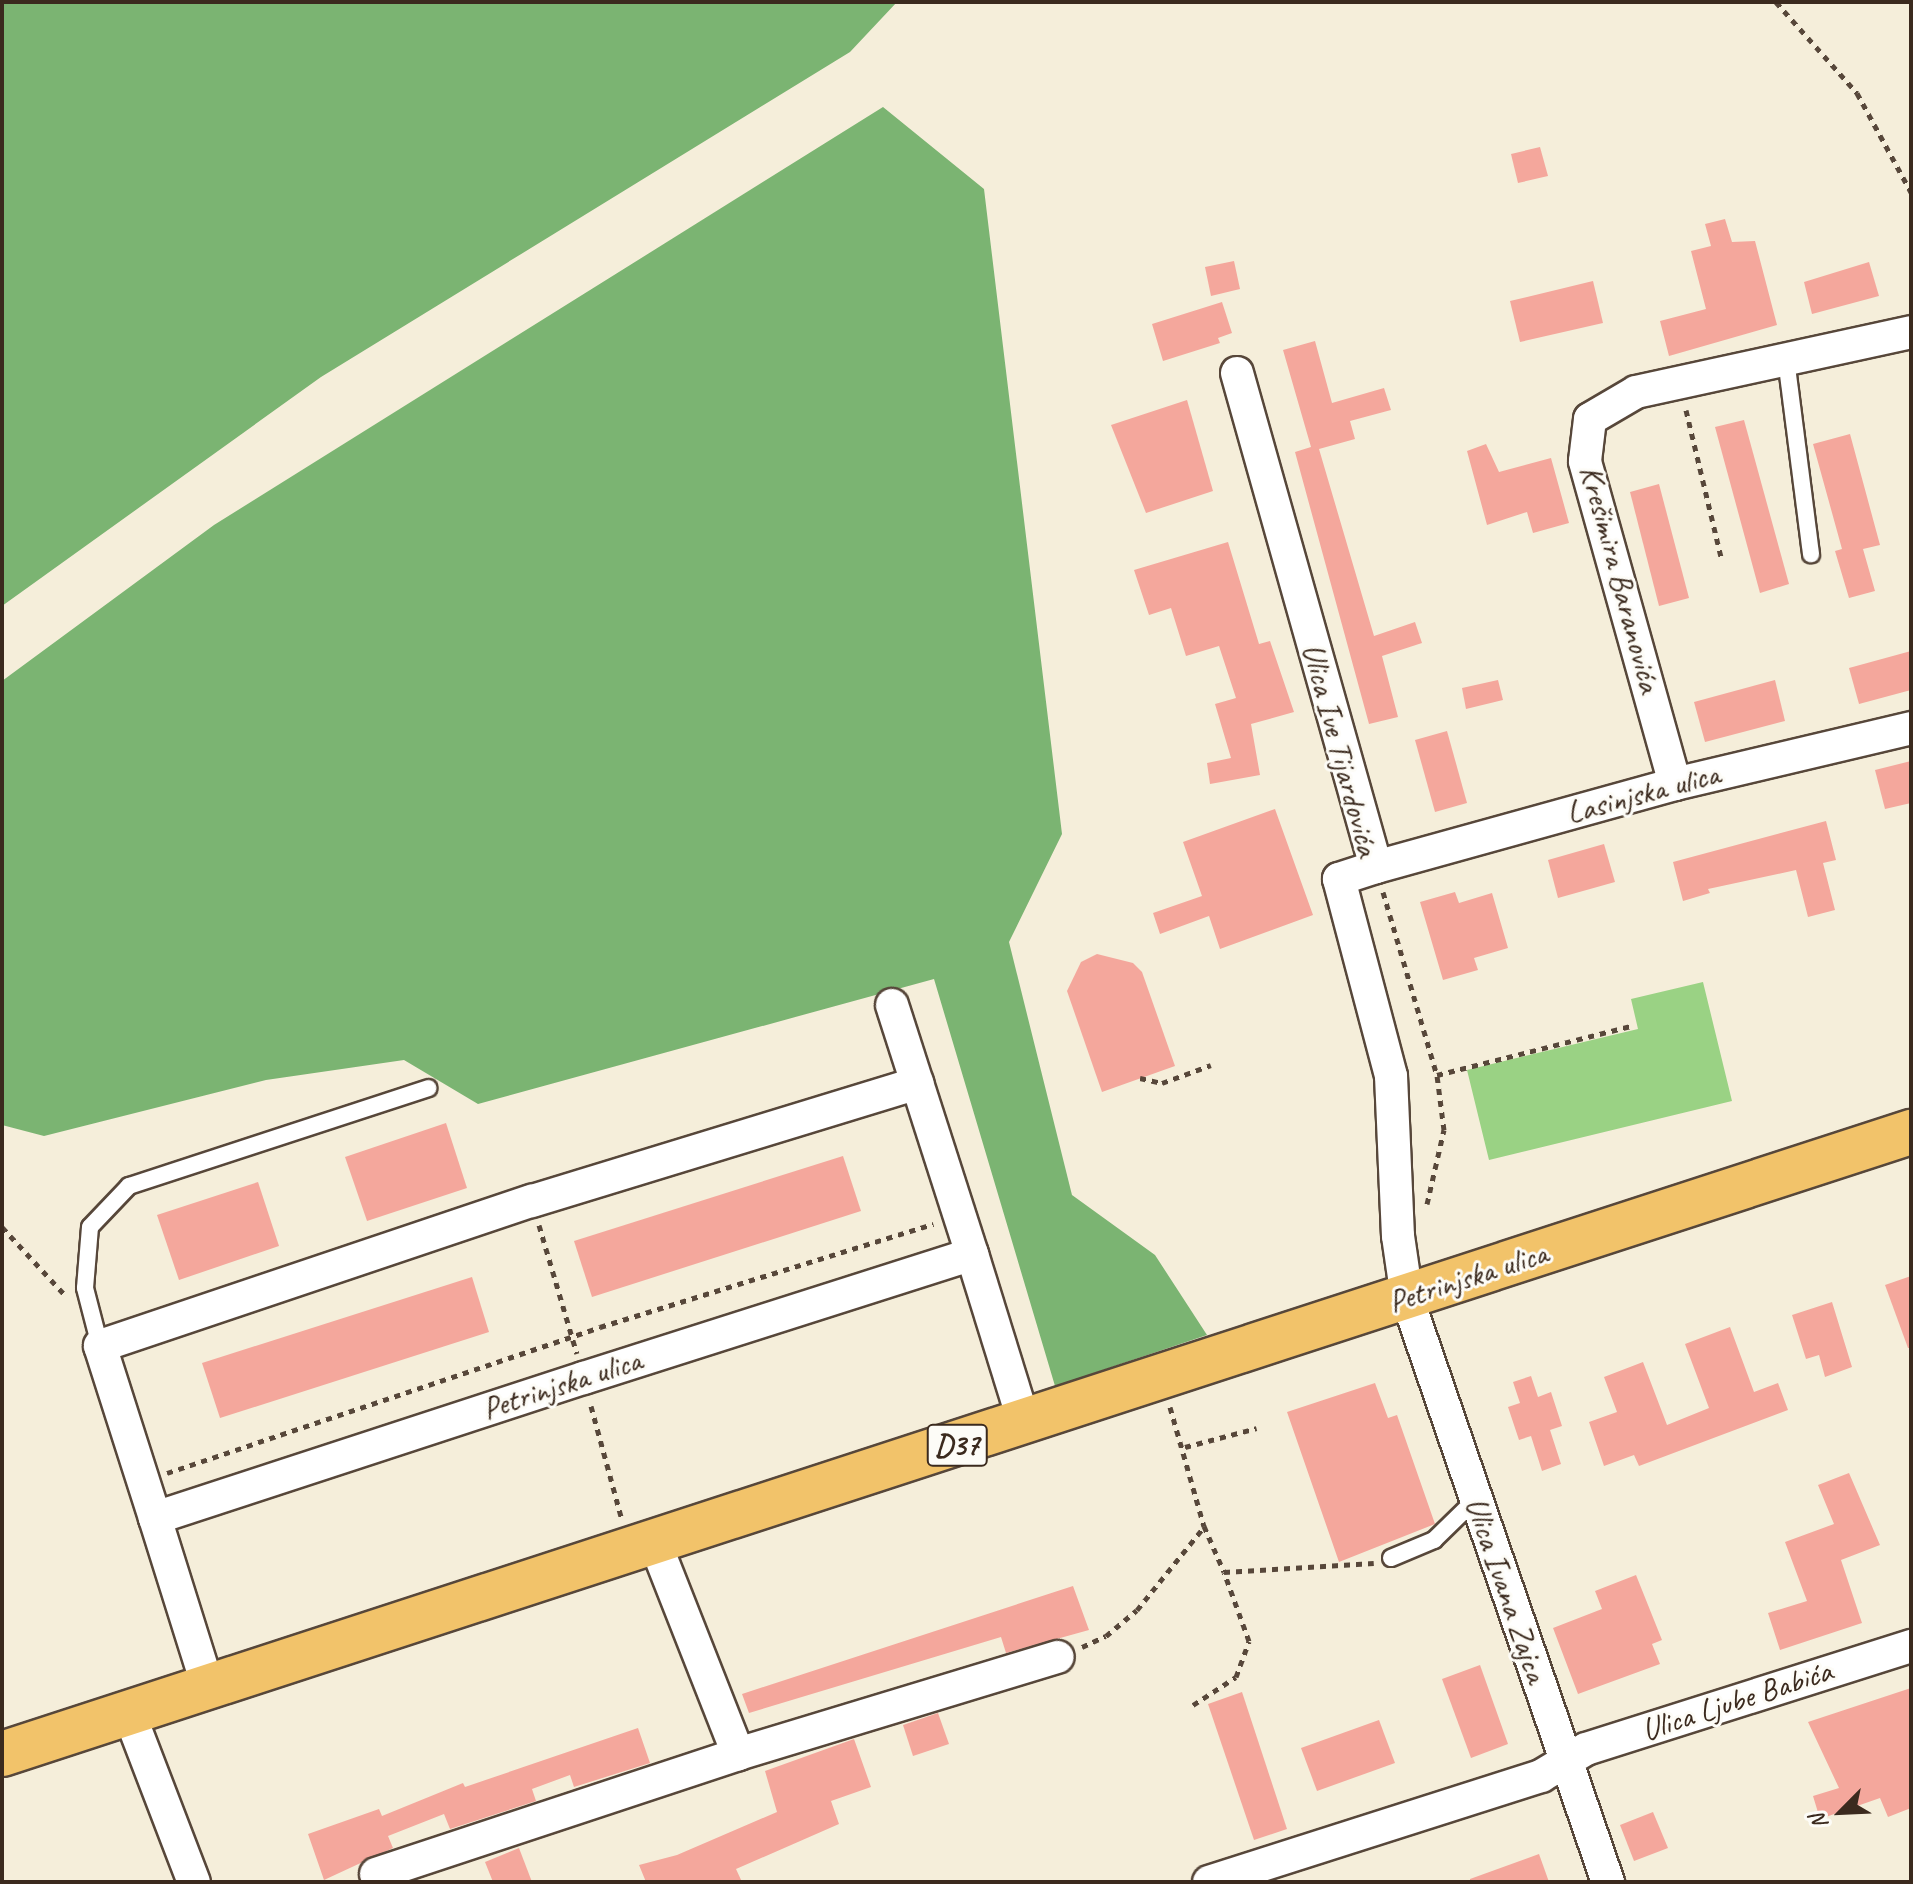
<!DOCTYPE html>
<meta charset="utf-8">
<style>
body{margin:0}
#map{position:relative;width:1913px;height:1884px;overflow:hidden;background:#f5eeda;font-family:Caveat,sans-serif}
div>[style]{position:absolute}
.green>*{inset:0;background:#9ad284}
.forest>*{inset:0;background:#7bb472}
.building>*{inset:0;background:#f4a79c}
.path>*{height:5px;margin-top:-2.5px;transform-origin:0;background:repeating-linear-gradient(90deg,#57473a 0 6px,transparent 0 12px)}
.roads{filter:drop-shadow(2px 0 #57473a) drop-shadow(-2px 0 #57473a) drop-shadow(0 2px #57473a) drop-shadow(0 -2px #57473a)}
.service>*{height:16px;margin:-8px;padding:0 8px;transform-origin:8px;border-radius:8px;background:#fff}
.minor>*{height:32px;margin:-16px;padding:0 16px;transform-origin:16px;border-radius:16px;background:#fff}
.primary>*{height:44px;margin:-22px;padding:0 22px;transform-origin:22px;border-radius:22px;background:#f2c36a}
span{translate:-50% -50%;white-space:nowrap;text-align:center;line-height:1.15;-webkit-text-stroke:6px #fdfcf7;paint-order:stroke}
.shield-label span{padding:2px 6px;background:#fdfcf7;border:2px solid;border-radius:6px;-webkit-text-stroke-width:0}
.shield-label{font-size:30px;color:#3b2a1e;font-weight:700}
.street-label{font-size:32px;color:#3b2a1e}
.frame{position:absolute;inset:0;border:4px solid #3b2a1e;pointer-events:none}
.north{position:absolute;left:1801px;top:1772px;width:80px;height:80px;-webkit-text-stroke:6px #fdfcf7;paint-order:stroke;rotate:246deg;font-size:22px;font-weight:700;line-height:32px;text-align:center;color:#3b2a1e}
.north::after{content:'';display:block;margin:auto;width:28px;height:36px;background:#3b2a1e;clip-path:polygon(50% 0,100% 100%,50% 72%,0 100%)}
</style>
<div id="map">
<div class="green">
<div style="clip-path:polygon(1703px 982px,1732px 1101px,1489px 1160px,1467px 1070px,1638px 1029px,1631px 999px)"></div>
</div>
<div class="forest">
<div style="clip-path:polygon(2px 2px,897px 2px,850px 52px,321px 377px,2px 606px)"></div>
<div style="clip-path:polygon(883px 107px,984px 189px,1062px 834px,1009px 942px,1072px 1195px,1155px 1255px,1207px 1335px,1055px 1386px,934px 979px,478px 1104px,404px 1060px,266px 1080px,44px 1136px,2px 1125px,2px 681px,214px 525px)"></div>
</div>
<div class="building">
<div style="clip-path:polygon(1540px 147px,1548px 176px,1518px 183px,1511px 154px)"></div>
<div style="clip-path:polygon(1725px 219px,1732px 242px,1755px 241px,1777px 325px,1669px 356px,1660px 321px,1706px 309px,1691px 251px,1711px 246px,1705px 224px)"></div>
<div style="clip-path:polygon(1234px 261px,1240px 289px,1211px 296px,1205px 267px)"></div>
<div style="clip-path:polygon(1869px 262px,1879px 296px,1812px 314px,1804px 282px)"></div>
<div style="clip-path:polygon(1593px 281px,1603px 323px,1520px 342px,1510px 301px)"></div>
<div style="clip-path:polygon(1222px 302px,1232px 333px,1218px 338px,1220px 343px,1163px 361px,1152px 324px)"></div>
<div style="clip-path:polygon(1315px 341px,1332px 403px,1384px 388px,1391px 410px,1350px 421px,1355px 439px,1319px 449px,1374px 636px,1415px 622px,1422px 643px,1382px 656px,1398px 717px,1369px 724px,1295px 452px,1311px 447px,1283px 350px)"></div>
<div style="clip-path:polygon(1187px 400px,1213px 491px,1146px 513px,1111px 425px)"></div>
<div style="clip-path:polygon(1744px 420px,1789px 584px,1760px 593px,1715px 427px)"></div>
<div style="clip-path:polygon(1850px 434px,1880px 545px,1863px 549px,1875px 591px,1849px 598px,1835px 551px,1842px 549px,1813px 444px)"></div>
<div style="clip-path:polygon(1486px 444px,1499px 472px,1551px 458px,1569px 523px,1533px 533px,1527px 512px,1487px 525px,1467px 451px)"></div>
<div style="clip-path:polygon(1659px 484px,1689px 598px,1659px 606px,1630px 492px)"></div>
<div style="clip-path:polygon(1228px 542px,1259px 644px,1270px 641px,1294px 712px,1251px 724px,1260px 775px,1210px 784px,1207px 763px,1231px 758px,1215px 704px,1236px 698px,1219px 646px,1186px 656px,1171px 608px,1149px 615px,1134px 570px)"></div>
<div style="clip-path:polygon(1911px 651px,1911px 690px,1859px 704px,1849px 668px)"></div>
<div style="clip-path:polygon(1498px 680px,1503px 700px,1466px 709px,1462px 688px)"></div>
<div style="clip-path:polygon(1775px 680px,1785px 721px,1705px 742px,1694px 702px)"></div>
<div style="clip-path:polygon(1447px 731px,1467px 803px,1435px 812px,1415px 740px)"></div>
<div style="clip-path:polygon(1911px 761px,1911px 803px,1885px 809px,1875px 770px)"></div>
<div style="clip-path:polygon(1275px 809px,1313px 915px,1220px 949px,1209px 916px,1160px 934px,1153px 913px,1202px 896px,1183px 842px)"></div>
<div style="clip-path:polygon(1826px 821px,1836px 860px,1823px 863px,1835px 910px,1808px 917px,1796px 870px,1708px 889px,1710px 893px,1683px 901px,1673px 862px)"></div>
<div style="clip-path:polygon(1604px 844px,1615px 882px,1558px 898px,1548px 860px)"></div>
<div style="clip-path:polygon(1455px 892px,1459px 903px,1492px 893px,1508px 948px,1474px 958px,1478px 970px,1443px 980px,1420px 902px)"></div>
<div style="clip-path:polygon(1097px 954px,1133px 963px,1142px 972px,1175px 1066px,1102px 1092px,1067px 991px,1081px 962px)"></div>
<div style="clip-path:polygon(446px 1123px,467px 1188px,367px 1221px,345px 1157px)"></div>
<div style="clip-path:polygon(843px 1156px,861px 1211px,592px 1297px,574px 1241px)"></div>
<div style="clip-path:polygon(258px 1182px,279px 1246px,179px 1280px,157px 1215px)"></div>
<div style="clip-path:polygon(1911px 1276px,1911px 1348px,1908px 1348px,1885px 1285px)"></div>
<div style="clip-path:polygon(472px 1277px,489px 1332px,220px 1418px,202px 1363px)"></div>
<div style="clip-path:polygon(1832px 1302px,1852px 1367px,1825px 1377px,1819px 1355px,1806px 1359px,1792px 1315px)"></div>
<div style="clip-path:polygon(1730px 1327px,1754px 1392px,1778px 1383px,1788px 1410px,1639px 1466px,1634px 1455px,1604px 1466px,1589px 1422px,1617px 1412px,1604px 1377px,1643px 1362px,1667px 1425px,1709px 1408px,1685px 1344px)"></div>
<div style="clip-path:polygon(1531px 1376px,1538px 1397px,1551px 1392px,1562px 1426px,1550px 1430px,1561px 1464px,1542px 1471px,1531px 1436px,1519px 1440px,1508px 1407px,1520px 1403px,1513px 1382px)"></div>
<div style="clip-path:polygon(1375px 1383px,1388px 1418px,1397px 1415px,1435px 1524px,1339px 1562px,1287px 1412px)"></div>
<div style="clip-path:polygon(1849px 1473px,1880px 1545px,1841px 1560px,1862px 1623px,1780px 1650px,1768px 1613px,1807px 1601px,1785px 1542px,1834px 1524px,1818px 1485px)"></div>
<div style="clip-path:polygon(1636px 1575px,1662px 1640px,1652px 1644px,1660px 1664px,1578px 1694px,1553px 1628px,1602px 1609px,1595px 1591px)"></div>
<div style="clip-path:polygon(1073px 1586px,1089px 1630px,1006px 1653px,1001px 1637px,749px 1713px,742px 1694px)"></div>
<div style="clip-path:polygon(1480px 1665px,1508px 1744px,1471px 1758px,1442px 1679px)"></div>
<div style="clip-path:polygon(1911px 1688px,1911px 1808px,1888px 1817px,1880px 1798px,1820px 1819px,1813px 1796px,1839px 1788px,1808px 1722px)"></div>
<div style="clip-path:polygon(1242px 1692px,1287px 1829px,1254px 1840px,1208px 1704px)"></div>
<div style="clip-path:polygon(938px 1713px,949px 1744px,913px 1756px,903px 1725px)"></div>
<div style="clip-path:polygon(1379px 1720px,1395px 1763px,1317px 1791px,1301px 1748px)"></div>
<div style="clip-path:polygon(638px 1728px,650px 1763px,574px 1787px,570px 1775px,532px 1789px,536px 1801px,450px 1829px,444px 1814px,388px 1836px,393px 1848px,324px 1880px,308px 1834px,379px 1809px,382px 1816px,463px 1783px,465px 1787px)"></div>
<div style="clip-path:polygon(854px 1739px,871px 1787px,831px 1801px,839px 1824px,736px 1869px,742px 1882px,646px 1882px,639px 1865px,677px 1855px,777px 1812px,765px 1771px)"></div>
<div style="clip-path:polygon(1653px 1812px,1668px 1848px,1634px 1861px,1620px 1825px)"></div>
<div style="clip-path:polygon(519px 1848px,532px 1882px,493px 1882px,485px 1862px)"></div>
<div style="clip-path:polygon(1539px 1854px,1549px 1882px,1470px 1882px,1470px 1879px)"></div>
</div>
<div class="path">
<div style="left:1776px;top:2px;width:122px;rotate:48.3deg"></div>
<div style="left:1857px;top:93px;width:113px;rotate:61.4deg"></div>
<div style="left:1686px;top:410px;width:155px;rotate:76.6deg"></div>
<div style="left:1383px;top:892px;width:191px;rotate:73.6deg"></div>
<div style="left:1140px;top:1078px;width:23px;rotate:13deg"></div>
<div style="left:1162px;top:1083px;width:52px;rotate:-20.2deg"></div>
<div style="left:1427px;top:1204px;width:76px;rotate:-77.1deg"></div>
<div style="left:1444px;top:1130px;width:55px;rotate:-97.3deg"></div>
<div style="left:1437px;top:1075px;width:203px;rotate:-14.2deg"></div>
<div style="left:539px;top:1225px;width:134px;rotate:73.6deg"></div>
<div style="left:2px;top:1227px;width:94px;rotate:47.2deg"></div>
<div style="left:591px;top:1406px;width:118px;rotate:74.8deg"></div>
<div style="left:1170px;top:1407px;width:124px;rotate:74.1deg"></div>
<div style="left:1204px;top:1526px;width:50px;rotate:66.5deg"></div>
<div style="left:1224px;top:1572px;width:150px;rotate:-3.4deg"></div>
<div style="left:1185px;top:1447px;width:74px;rotate:-14.8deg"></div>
<div style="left:167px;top:1473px;width:457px;rotate:-18.6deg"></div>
<div style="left:600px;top:1327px;width:349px;rotate:-17.2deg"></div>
<div style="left:1082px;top:1647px;width:26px;rotate:-25deg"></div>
<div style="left:1106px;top:1636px;width:40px;rotate:-40deg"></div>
<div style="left:1137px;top:1610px;width:107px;rotate:-51.1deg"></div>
<div style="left:1193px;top:1705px;width:51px;rotate:-33.1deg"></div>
<div style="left:1236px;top:1677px;width:38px;rotate:-70deg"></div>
<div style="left:1249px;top:1641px;width:73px;rotate:-109.9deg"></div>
</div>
<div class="roads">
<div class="service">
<div style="left:1786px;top:359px;width:197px;rotate:82.7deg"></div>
<div style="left:100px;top:1346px;width:60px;rotate:-104.5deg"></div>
<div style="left:85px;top:1288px;width:61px;rotate:-85.3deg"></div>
<div style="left:90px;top:1227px;width:57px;rotate:-46.4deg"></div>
<div style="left:129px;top:1186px;width:315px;rotate:-18.1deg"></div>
<div style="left:1391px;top:1558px;width:47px;rotate:-22.7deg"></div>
<div style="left:1434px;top:1540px;width:57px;rotate:-44.3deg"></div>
</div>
<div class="minor">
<div style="left:1237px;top:373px;width:513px;rotate:74.28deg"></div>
<div style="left:1376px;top:867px;width:39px;rotate:162deg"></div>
<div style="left:1339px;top:879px;width:204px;rotate:75.2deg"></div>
<div style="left:1391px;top:1076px;width:160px;rotate:87.5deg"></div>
<div style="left:1398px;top:1236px;width:63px;rotate:81.7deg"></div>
<div style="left:1407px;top:1298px;width:618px;rotate:71.01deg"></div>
<div style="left:1675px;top:784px;width:335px;rotate:-105.6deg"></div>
<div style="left:1585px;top:461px;width:42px;rotate:-83.2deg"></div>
<div style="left:1590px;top:419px;width:53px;rotate:-30.4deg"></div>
<div style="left:1636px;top:392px;width:281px;rotate:-12.3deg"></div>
<div style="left:1376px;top:867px;width:310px;rotate:-15.5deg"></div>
<div style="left:1675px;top:784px;width:243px;rotate:-13.3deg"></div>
<div style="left:892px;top:1005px;width:262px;rotate:72.2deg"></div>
<div style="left:155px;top:1518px;width:181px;rotate:-107.7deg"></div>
<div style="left:100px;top:1346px;width:456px;rotate:-18.6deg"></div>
<div style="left:532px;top:1201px;width:403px;rotate:-17deg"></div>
<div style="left:655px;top:1543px;width:227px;rotate:68.5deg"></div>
<div style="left:208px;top:1687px;width:177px;rotate:-107.4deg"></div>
<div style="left:155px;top:1518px;width:451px;rotate:-18.1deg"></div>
<div style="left:584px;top:1378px;width:407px;rotate:-17.7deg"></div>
<div style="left:972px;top:1254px;width:176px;rotate:72.8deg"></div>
<div style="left:129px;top:1713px;width:181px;rotate:69deg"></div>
<div style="left:376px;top:1874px;width:381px;rotate:-18.3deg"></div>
<div style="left:738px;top:1754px;width:334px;rotate:-16.9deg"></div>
<div style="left:1209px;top:1882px;width:349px;rotate:-17.7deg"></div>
<div style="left:1541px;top:1776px;width:52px;rotate:-31deg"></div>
<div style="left:1586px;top:1749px;width:341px;rotate:-17.6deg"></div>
</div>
<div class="primary">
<div style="left:2px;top:1754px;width:2008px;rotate:-18.05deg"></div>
</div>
</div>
<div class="shield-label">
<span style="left:957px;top:1445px">D37</span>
</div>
<div class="street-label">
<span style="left:1620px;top:579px;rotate:75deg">Krešimira Baranovića</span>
<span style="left:1340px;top:750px;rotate:75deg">Ulica Ive Tijardovića</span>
<span style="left:1643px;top:794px;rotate:-15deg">Lasinjska ulica</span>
<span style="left:1468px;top:1278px;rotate:-18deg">Petrinjska ulica</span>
<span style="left:562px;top:1385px;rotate:-18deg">Petrinjska ulica</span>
<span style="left:1506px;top:1590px;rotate:71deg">Ulica Ivana Zajca</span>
<span style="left:1737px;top:1701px;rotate:-18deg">Ulica Ljube Babića</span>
</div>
<div class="frame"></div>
<div class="north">N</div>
</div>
